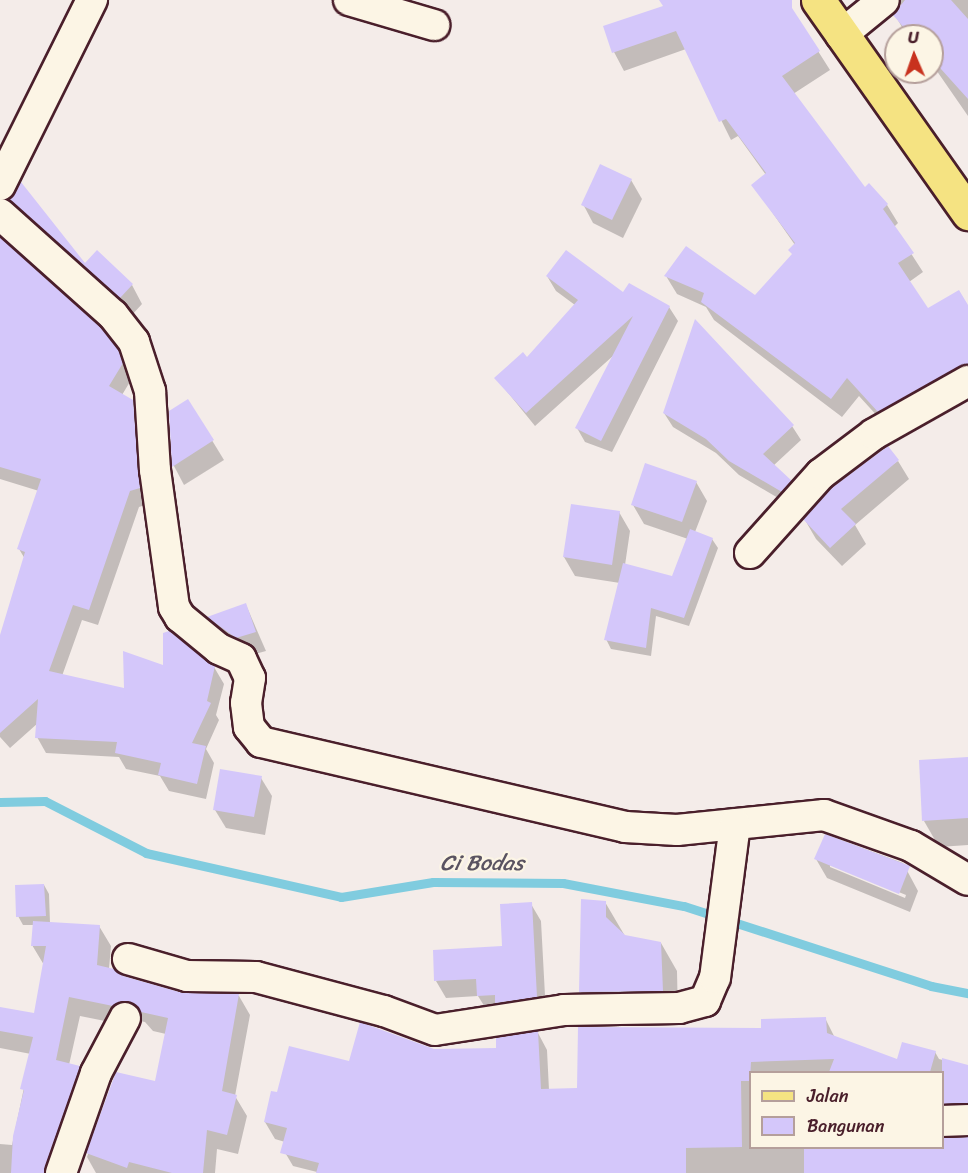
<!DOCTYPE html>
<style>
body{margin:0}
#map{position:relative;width:968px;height:1173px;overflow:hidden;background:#f4ece9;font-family:Sriracha,sans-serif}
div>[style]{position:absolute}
.shadow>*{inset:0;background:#0003}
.stream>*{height:9px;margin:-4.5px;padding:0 4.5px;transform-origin:4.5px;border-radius:4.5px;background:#80ccdf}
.building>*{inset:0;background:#d4c7fa}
.roads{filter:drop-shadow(2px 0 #4a1f2b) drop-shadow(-2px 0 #4a1f2b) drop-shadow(0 2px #4a1f2b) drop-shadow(0 -2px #4a1f2b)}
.street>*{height:30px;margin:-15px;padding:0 15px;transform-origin:15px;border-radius:15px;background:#fcf5e5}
.primary>*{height:33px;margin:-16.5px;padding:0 16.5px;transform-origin:16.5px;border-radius:16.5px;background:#f5e382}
span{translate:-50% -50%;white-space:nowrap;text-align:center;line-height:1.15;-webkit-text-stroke:4.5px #fcf5e5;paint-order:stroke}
.water-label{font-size:22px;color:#5a5361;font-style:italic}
.legend{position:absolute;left:749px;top:1071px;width:195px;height:78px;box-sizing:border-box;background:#fcf5e5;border:2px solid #b59f9b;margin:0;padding:8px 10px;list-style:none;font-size:18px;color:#4a1f2b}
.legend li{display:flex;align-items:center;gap:12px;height:30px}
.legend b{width:30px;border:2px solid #b59f9b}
.north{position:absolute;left:884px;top:24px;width:60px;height:60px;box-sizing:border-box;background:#fcf5e5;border:2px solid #b59f9b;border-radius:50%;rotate:358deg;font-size:16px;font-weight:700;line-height:24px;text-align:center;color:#4a1f2b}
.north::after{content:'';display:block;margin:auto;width:21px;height:27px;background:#c8321e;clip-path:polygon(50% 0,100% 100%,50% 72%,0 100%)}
</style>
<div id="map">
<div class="shadow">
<div style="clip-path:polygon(661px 0,780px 0,792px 10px,830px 70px,793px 94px,865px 189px,887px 205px,898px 223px,894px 227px,923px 272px,909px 282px,928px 310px,968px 308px,968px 388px,890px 430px,859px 396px,842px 417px,714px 320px,706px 307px,677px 294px,666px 276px,756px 297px,793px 255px,795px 245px,753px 185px,766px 175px,738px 136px,731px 140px,686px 49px,624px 71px,614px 52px,665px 7px)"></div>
<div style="clip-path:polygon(872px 0,968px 0,968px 116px,932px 64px,932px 36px,907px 36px,895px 15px,902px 5px)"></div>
<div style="clip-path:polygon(631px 180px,642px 199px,623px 238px,593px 223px,583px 204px)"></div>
<div style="clip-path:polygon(11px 200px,85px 266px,132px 285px,142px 304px,131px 316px,22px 219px)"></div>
<div style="clip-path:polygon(0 239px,117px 351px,131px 380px,122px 395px,132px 401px,142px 417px,148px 504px,139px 507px,98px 625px,82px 620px,62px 676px,126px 690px,164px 667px,214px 667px,224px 684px,216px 715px,219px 720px,206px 749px,214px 763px,206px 799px,169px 791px,160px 776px,126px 769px,119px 757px,46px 753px,37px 737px,38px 723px,10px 748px,0 737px,0 639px,25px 559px,19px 549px,39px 491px,0 479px)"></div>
<div style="clip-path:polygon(547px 276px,669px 307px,678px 321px,612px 452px,585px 442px,577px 428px,614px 355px,535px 426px,496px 378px,527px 359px,575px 305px,556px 291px)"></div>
<div style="clip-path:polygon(188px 401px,224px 460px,184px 485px,174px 466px,170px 412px)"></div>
<div style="clip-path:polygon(664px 413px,792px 426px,801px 440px,773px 466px,799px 496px,790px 505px,739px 475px,716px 453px,673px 427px)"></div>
<div style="clip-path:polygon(898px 461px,909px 479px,855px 525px,866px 544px,842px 566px,816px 539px,805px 520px)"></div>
<div style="clip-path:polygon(696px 482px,707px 501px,695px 532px,712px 539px,718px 548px,689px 626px,656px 616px,651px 656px,611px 649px,606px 639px,620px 583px,575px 576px,564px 557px,619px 512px,630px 531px,625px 565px,672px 578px,688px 539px,644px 524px,633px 505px)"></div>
<div style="clip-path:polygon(246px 605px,266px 651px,248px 656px,220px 636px,209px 618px)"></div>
<div style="clip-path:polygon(968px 758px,968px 845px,939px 847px,924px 821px)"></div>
<div style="clip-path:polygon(261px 778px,272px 796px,265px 835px,226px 828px,215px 810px)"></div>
<div style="clip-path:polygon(evenodd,826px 835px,903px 863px,918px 891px,910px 912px,827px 878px,816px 859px,826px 835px,830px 864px,906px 895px,905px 898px,830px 867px,830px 864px)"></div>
<div style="clip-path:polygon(44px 885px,49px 894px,50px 923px,99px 926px,111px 946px,109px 969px,123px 977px,182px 994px,239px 996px,250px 1015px,235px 1096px,247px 1116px,238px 1154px,217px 1149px,215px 1173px,96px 1173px,87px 1157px,117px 1074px,156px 1083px,166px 1034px,153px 1031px,145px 1022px,135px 1020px,125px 1025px,80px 1016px,69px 1065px,79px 1068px,90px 1087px,60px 1173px,0 1173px,0 1144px,12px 1145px,31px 1054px,0 1048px,0 1009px,35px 1015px,44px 965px,32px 945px,34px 925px,23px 925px,18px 916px)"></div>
<div style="clip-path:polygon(582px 900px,605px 902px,625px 936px,661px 943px,677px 971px,678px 1018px,597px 1020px,581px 992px)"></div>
<div style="clip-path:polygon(531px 904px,541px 921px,546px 1014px,488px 1012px,478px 996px,446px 998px,436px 981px,504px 948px)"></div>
<div style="clip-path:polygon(825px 1018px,835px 1038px,898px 1061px,935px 1052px,939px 1059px,968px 1067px,968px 1121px,942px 1123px,942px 1072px,750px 1072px,750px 1148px,942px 1148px,942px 1140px,968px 1137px,968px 1173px,321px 1173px,293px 1166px,283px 1149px,285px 1142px,275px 1139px,265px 1122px,278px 1094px,350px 1063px,434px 1051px,498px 1050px,538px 1033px,547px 1050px,549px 1090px,579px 1090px,763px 1029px)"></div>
</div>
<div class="stream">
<div style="left:0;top:802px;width:45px;rotate:-1.3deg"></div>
<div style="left:45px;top:801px;width:114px;rotate:27.2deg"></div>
<div style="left:146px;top:853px;width:200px;rotate:12.7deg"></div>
<div style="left:341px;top:897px;width:93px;rotate:-9.3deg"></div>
<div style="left:433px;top:882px;width:130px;rotate:0.4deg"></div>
<div style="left:563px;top:883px;width:123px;rotate:10.8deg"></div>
<div style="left:684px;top:906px;width:260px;rotate:17.9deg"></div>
<div style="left:931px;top:986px;width:38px;rotate:11deg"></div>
</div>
<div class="building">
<div style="clip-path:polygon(659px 0,792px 0,792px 8px,820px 51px,782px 76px,865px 187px,869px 183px,888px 204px,883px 209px,914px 253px,898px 263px,928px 308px,959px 290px,968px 305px,968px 364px,878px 412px,847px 378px,831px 399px,701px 302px,704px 293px,664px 276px,686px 246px,755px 295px,792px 254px,788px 250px,795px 243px,751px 185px,766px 173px,726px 119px,719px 122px,676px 31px,612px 53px,603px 26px,663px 6px)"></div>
<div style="clip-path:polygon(905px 0,951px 0,968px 19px,968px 99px,932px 59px,932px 36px,911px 36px,893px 15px)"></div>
<div style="clip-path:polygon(600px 164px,632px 179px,612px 220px,581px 205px)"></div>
<div style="clip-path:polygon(21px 182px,85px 263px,97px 250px,133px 284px,120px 298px,9px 200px)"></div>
<div style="clip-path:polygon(0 237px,100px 327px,119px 350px,123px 363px,109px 386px,133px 400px,140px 488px,130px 491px,89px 610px,73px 605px,49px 671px,124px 688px,123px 651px,163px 665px,163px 633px,169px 631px,215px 666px,207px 701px,211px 703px,192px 743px,206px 746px,197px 784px,158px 775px,161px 763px,115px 753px,117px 742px,35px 738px,38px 699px,0 733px,0 635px,25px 552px,17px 549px,41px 479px,0 467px)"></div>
<div style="clip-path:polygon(566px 250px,623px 292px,629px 283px,670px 306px,601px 441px,575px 428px,633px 316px,526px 413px,494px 378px,523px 352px,527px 357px,578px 300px,546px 276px)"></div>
<div style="clip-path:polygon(695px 319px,794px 425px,763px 454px,792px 481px,782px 492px,729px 461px,706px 439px,663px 413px)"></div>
<div style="clip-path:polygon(188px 399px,214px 440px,172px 467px,169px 411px)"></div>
<div style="clip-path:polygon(888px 446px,899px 460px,841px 509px,856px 524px,830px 548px,803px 519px,833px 487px)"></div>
<div style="clip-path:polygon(645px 463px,697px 481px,682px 522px,631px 505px)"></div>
<div style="clip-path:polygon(571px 504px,620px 511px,612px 565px,563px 557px)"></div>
<div style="clip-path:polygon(690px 529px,713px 538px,684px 618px,651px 608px,646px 648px,604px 640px,623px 563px,672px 576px)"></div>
<div style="clip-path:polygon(246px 603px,256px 632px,236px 638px,207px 617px)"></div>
<div style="clip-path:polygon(968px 757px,968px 818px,922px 821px,919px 760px)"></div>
<div style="clip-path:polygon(220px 769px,262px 776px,254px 817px,213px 810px)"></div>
<div style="clip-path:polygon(825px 834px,910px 866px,899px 894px,814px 859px)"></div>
<div style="clip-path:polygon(44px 884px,46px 916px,16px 917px,15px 885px)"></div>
<div style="clip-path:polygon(581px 899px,606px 901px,606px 917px,625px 935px,661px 942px,663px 991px,579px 992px)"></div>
<div style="clip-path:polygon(532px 902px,537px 997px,495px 1003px,495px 995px,477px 996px,476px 979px,434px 981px,433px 950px,502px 946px,500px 904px)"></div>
<div style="clip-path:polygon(33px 921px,100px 925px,97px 965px,114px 969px,123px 976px,183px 993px,239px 994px,222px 1091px,237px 1095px,227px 1135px,207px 1130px,203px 1173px,172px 1173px,129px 1162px,127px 1168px,86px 1153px,116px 1072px,155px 1081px,168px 1018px,141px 1012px,134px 1003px,125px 1001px,113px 1006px,69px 997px,56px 1060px,80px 1066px,44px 1173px,11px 1173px,13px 1136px,24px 1090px,20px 1089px,33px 1037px,0 1031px,0 1007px,34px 1013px,46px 946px,31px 946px)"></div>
<div style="clip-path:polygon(826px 1017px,827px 1033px,897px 1059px,902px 1042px,936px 1051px,930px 1072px,829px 1072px,834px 1059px,751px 1062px,750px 1081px,741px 1081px,742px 1147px,686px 1148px,686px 1173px,316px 1173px,319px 1163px,280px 1153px,287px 1128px,264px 1122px,271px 1091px,277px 1092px,289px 1046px,349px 1061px,360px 1022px,434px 1049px,496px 1048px,496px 1038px,538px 1031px,541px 1089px,577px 1088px,578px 1027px,761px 1028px,761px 1019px)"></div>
<div style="clip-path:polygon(942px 1058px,968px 1065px,968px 1103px,942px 1104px)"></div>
<div style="clip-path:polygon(968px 1137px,968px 1173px,804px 1173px,804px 1148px,942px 1148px,942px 1138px)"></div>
</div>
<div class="roads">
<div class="street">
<div style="left:349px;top:0;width:89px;rotate:16.4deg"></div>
<div style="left:841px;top:35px;width:55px;rotate:-39.1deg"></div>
<div style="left:0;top:185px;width:207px;rotate:-63.6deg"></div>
<div style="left:0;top:214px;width:152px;rotate:41.8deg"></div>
<div style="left:113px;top:315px;width:34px;rotate:52deg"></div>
<div style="left:134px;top:342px;width:52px;rotate:71.9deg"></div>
<div style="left:150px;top:391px;width:79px;rotate:86.4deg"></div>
<div style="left:155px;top:470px;width:138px;rotate:82.1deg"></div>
<div style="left:174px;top:607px;width:12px;rotate:59deg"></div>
<div style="left:180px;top:617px;width:50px;rotate:39.4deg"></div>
<div style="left:219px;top:649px;width:24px;rotate:24deg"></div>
<div style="left:241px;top:659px;width:21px;rotate:65deg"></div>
<div style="left:250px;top:678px;width:25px;rotate:99deg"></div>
<div style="left:246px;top:703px;width:24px;rotate:83deg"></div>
<div style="left:249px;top:727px;width:19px;rotate:51deg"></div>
<div style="left:261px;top:742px;width:374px;rotate:13.1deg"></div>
<div style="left:625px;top:827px;width:52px;rotate:3.3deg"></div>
<div style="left:677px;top:830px;width:148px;rotate:-5.8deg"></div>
<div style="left:824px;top:815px;width:92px;rotate:19.6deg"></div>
<div style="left:911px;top:846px;width:66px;rotate:30.8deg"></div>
<div style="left:750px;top:553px;width:106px;rotate:-48.1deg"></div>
<div style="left:821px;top:474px;width:66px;rotate:-37deg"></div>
<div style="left:874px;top:434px;width:108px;rotate:-29.4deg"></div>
<div style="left:128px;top:959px;width:61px;rotate:16.1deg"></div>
<div style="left:187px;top:976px;width:69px;rotate:0.8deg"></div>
<div style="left:256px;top:977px;width:132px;rotate:14.9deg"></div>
<div style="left:384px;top:1011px;width:54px;rotate:20.4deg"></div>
<div style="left:435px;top:1030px;width:131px;rotate:-8.8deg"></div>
<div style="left:564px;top:1010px;width:115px;rotate:-1deg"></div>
<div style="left:679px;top:1008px;width:27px;rotate:-15deg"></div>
<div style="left:705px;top:1001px;width:25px;rotate:-67deg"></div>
<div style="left:715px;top:978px;width:155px;rotate:-82.6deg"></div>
<div style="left:942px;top:1121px;width:26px;rotate:-2deg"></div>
<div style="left:61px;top:1173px;width:106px;rotate:-70.7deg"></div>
<div style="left:96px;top:1073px;width:62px;rotate:-62.2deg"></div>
</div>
<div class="primary">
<div style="left:818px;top:0;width:261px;rotate:54.8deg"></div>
</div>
</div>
<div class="water-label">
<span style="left:482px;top:863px">Ci Bodas</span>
</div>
<ul class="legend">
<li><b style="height:8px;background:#f5e382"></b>Jalan</li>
<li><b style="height:16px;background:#d4c7fa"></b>Bangunan</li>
</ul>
<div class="north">U</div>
</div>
